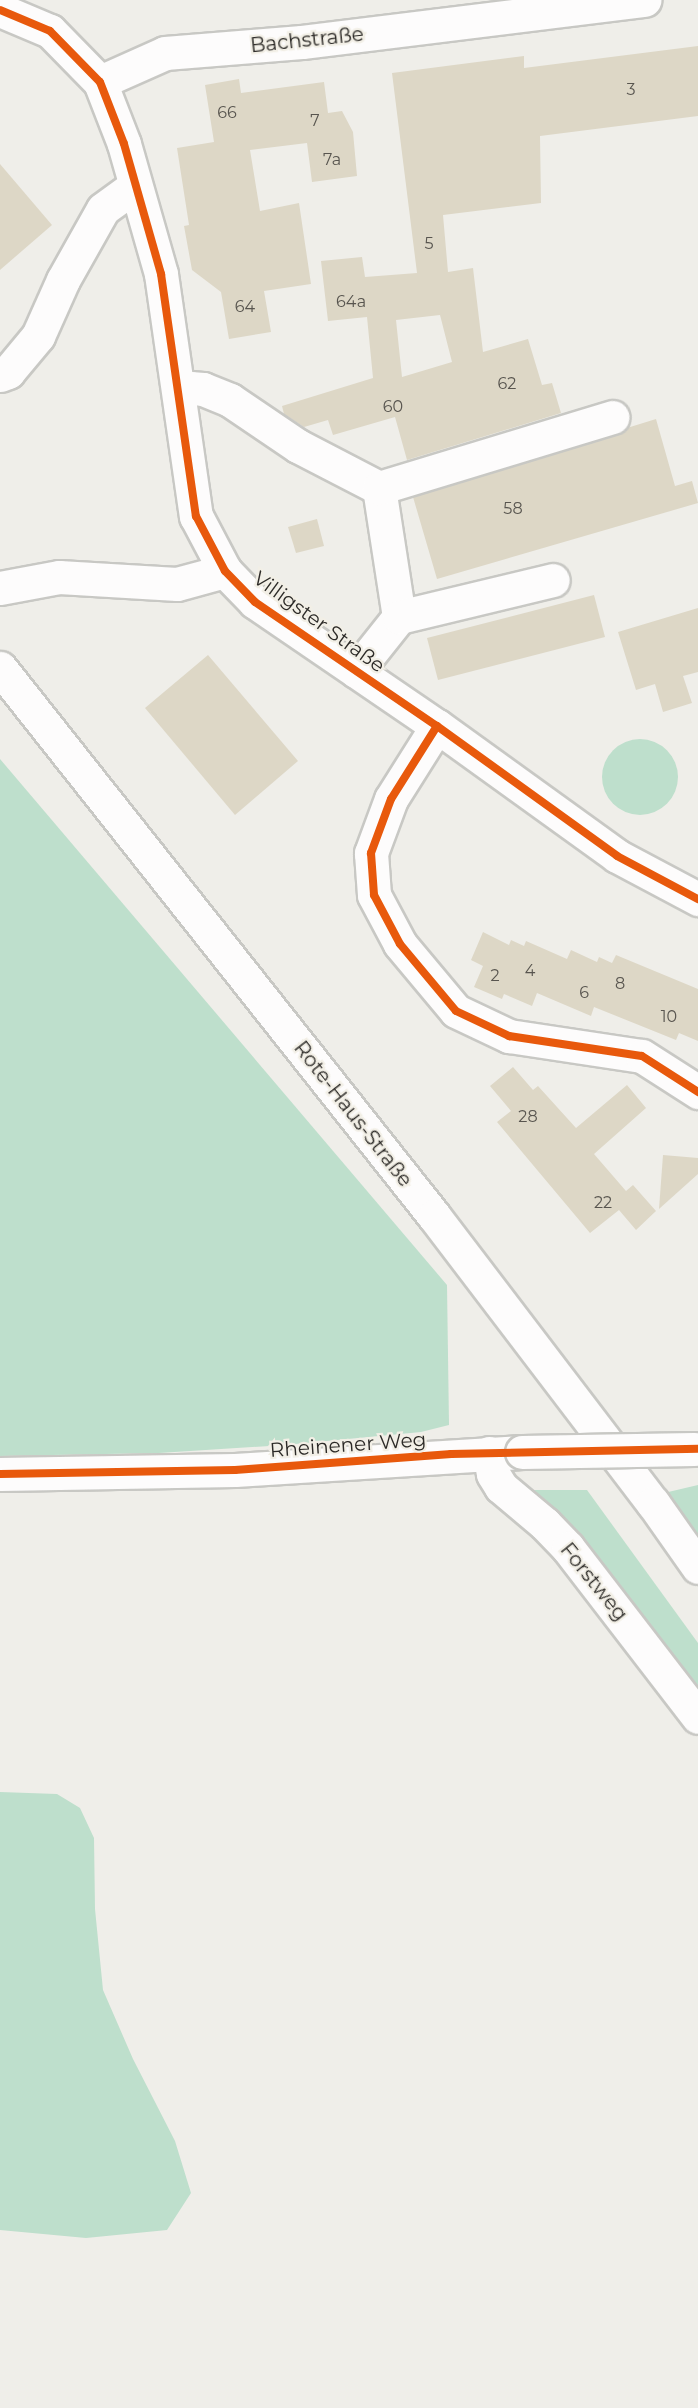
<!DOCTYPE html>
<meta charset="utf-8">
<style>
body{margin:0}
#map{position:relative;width:698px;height:2408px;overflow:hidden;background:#efeee9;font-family:Montserrat,sans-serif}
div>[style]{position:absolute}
.green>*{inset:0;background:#bedfcc}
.round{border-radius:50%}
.building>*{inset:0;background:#ddd7c6}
.roads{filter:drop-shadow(2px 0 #c8c8c4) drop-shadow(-2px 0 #c8c8c4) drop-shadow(0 2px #c8c8c4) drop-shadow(0 -2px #c8c8c4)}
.minor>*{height:33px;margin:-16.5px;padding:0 16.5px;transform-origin:16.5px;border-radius:16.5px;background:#fdfcfc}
.major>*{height:33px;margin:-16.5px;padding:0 16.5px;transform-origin:16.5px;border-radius:16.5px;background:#fdfcfc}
.bridges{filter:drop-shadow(2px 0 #c8c8c4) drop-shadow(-2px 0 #c8c8c4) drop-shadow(0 2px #c8c8c4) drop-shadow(0 -2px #c8c8c4)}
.minor-bridge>*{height:33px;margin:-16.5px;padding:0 16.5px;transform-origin:16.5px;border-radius:16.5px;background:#fdfcfc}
.cycleway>*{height:8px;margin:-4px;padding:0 4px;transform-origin:4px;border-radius:4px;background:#e8590c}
span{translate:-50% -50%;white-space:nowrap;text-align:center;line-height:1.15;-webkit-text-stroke:4.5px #f2efe6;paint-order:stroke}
.number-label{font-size:16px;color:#58554f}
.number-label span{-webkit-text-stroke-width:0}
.street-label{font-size:20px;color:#2c2a27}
</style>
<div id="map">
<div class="green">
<div class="round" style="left:602px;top:739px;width:76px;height:76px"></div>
<div style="clip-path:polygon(0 759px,447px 1285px,449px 1425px,421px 1432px,285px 1445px,159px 1453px,0 1456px)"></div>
<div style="clip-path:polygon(698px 1485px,698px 1541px,664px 1493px)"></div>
<div style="clip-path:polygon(525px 1490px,587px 1490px,698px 1643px,698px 1716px)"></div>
<div style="clip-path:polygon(0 1792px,57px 1794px,80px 1808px,94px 1838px,95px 1909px,103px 1990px,133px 2059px,175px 2141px,191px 2193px,167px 2230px,86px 2238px,0 2230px)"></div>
</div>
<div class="building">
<div style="clip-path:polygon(evenodd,698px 46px,698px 116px,540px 136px,541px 203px,443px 215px,448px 272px,473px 268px,483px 352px,528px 339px,542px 385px,552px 383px,561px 413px,407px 460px,395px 417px,333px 435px,328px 420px,304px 427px,284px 414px,282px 406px,373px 378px,367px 317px,328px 321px,321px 261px,362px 257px,365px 277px,417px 273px,392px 73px,524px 56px,524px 68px,698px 46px,440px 315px,452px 362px,402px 377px,396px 320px,440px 315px)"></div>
<div style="clip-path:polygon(239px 79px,241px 93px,324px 82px,328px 113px,342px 111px,353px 132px,357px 176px,312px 182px,307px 143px,250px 150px,260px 211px,299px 203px,311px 284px,264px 291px,271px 332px,229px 339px,221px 292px,192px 270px,184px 226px,189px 225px,177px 148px,214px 142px,205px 85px)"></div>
<div style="clip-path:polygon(0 164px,52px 225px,0 270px)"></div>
<div style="clip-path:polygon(656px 419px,675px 486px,692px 481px,698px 503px,437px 579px,413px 497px,617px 435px,627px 428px)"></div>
<div style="clip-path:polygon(317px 519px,324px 546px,296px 553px,288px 527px)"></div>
<div style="clip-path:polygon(594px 595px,605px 637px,438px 680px,427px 638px)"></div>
<div style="clip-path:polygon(698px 608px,698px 672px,683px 676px,692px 703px,663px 712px,655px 684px,636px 690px,618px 632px)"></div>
<div style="clip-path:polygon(208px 655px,298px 761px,235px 815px,145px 708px)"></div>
<div style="clip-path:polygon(483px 932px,509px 945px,511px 940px,524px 946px,526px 941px,567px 959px,571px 950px,597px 962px,599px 957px,612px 963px,616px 955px,698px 989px,698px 1041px,679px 1033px,676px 1040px,594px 1007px,591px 1016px,537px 993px,532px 1006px,504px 994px,502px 999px,474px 987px,483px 966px,471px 960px)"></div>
<div style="clip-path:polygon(513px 1067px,533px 1090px,538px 1086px,576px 1128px,627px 1085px,646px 1108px,594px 1154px,626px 1191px,633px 1185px,656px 1211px,636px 1230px,619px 1210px,590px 1233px,497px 1122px,511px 1111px,490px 1086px)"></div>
<div style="clip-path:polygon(663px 1155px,698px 1158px,698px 1174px,659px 1209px)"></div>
</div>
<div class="roads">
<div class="minor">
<div style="left:0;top:10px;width:54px;rotate:22.8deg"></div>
<div style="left:50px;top:31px;width:71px;rotate:45.6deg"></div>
<div style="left:100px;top:82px;width:66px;rotate:68.8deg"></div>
<div style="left:124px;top:144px;width:135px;rotate:74.1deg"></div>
<div style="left:161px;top:274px;width:245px;rotate:81.8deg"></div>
<div style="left:196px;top:516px;width:62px;rotate:62.2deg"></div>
<div style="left:225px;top:571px;width:43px;rotate:45.9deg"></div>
<div style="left:255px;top:602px;width:220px;rotate:34.3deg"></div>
<div style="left:437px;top:726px;width:222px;rotate:35.8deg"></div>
<div style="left:617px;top:856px;width:92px;rotate:28deg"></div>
<div style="left:100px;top:82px;width:71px;rotate:-24deg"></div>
<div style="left:165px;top:53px;width:137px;rotate:-4.6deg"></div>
<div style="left:302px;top:42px;width:345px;rotate:-7deg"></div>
<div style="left:0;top:375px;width:9px;rotate:-21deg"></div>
<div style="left:8px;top:372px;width:47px;rotate:-50.2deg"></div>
<div style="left:38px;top:336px;width:61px;rotate:-65.9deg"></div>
<div style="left:63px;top:280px;width:81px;rotate:-60.6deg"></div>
<div style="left:103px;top:209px;width:39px;rotate:-36deg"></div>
<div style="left:179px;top:392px;width:12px;rotate:-20deg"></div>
<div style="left:190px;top:388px;width:13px;rotate:4deg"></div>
<div style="left:203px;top:389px;width:29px;rotate:22deg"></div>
<div style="left:230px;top:400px;width:82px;rotate:34.1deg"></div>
<div style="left:298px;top:446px;width:91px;rotate:27.4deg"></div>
<div style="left:0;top:588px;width:60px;rotate:-10.6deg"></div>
<div style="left:59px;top:577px;width:118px;rotate:3.4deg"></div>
<div style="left:177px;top:584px;width:50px;rotate:-15.2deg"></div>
<div style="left:399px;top:617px;width:131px;rotate:-98.8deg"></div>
<div style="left:379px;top:488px;width:244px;rotate:-16.9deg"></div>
<div style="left:356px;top:671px;width:69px;rotate:-51.5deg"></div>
<div style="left:399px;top:617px;width:158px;rotate:-13.5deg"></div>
<div style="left:437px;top:726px;width:86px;rotate:122.2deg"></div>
<div style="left:391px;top:799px;width:58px;rotate:110.3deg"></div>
<div style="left:371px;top:853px;width:42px;rotate:85.9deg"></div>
<div style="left:374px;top:895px;width:55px;rotate:62deg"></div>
<div style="left:400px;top:944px;width:87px;rotate:50.1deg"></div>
<div style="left:456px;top:1011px;width:59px;rotate:25.3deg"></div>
<div style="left:509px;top:1036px;width:134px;rotate:8.6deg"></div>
<div style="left:642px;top:1056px;width:67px;rotate:32.7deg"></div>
<div style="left:489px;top:1453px;width:21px;rotate:79deg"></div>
<div style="left:493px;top:1474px;width:15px;rotate:58deg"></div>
<div style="left:501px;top:1487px;width:57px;rotate:40.1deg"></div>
<div style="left:545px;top:1524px;width:33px;rotate:46deg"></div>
<div style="left:568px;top:1548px;width:213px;rotate:52.4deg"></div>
<div style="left:0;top:1474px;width:235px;rotate:-1deg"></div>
<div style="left:235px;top:1470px;width:288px;rotate:-3.6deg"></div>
</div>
<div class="major">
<div style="left:0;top:668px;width:699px;rotate:51.62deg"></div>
<div style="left:434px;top:1216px;width:361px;rotate:52.7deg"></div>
<div style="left:653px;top:1503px;width:78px;rotate:54.9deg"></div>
</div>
</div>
<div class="bridges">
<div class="minor-bridge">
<div style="left:522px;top:1452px;width:172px;rotate:-1deg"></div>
</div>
</div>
<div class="cycleway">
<div style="left:0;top:10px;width:54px;rotate:22.8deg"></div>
<div style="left:50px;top:31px;width:71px;rotate:45.6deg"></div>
<div style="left:100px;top:82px;width:66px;rotate:68.8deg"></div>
<div style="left:124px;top:144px;width:135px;rotate:74.1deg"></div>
<div style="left:161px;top:274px;width:245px;rotate:81.8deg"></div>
<div style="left:196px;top:516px;width:62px;rotate:62.2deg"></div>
<div style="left:225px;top:571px;width:43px;rotate:45.9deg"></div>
<div style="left:255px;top:602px;width:220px;rotate:34.3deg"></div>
<div style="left:437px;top:726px;width:222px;rotate:35.8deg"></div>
<div style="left:617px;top:856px;width:92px;rotate:28deg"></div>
<div style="left:437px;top:726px;width:86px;rotate:122.2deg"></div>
<div style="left:391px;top:799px;width:58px;rotate:110.3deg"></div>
<div style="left:371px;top:853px;width:42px;rotate:85.9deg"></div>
<div style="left:374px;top:895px;width:55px;rotate:62deg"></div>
<div style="left:400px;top:944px;width:87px;rotate:50.1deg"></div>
<div style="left:456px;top:1011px;width:59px;rotate:25.3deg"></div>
<div style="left:509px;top:1036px;width:134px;rotate:8.6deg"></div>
<div style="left:642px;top:1056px;width:67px;rotate:32.7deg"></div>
<div style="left:0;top:1474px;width:235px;rotate:-1deg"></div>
<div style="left:235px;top:1470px;width:217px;rotate:-4.2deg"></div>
<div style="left:451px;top:1454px;width:247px;rotate:-1.2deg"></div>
</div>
<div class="number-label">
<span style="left:631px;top:90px">3</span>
<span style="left:227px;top:113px">66</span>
<span style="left:315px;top:121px">7</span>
<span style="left:332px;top:160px">7a</span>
<span style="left:429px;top:244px">5</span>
<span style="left:351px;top:302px">64a</span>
<span style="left:245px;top:307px">64</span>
<span style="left:507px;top:384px">62</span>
<span style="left:393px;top:407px">60</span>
<span style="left:513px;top:509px">58</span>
<span style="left:530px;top:971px">4</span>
<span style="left:495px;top:976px">2</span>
<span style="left:620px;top:984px">8</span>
<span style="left:584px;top:993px">6</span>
<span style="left:669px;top:1017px">10</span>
<span style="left:528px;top:1117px">28</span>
<span style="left:603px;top:1203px">22</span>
</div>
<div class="street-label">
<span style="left:307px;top:40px;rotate:-6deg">Bachstraße</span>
<span style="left:319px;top:622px;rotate:36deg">Villigster Straße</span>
<span style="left:353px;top:1114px;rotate:52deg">Rote-Haus-Straße</span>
<span style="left:348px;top:1445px;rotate:-4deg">Rheinener Weg</span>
<span style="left:594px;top:1582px;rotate:51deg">Forstweg</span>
</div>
</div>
